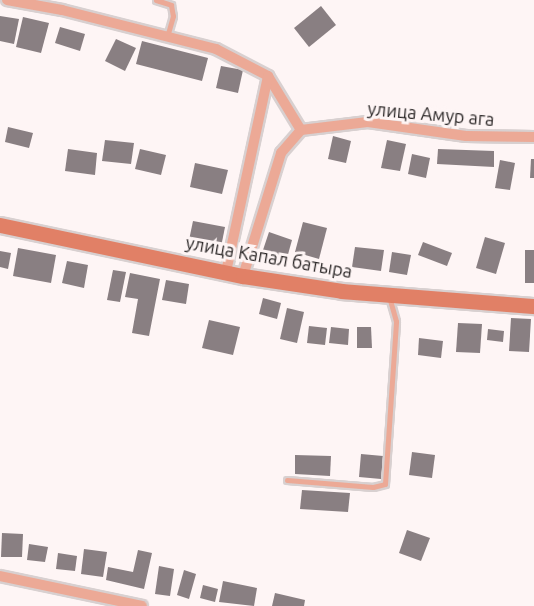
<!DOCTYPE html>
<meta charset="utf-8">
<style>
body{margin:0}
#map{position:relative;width:534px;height:606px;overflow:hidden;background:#fef5f5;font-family:Ubuntu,sans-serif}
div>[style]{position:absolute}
.building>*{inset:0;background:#897f82}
.roads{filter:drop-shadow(2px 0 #d8d0d0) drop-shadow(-2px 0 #d8d0d0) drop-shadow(0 2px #d8d0d0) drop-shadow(0 -2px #d8d0d0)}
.lane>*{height:5px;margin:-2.5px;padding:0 2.5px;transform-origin:2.5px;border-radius:2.5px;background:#eca996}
.street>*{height:10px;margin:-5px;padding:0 5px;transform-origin:5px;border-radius:5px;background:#eca996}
.secondary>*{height:15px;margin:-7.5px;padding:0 7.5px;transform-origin:7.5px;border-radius:7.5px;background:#e18066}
span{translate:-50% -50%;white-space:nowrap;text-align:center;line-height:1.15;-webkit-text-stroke:6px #fef5f5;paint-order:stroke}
.street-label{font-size:18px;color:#2c2828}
</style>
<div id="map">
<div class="building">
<div style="clip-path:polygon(321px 6px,336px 25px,309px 47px,294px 28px)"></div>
<div style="clip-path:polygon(0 16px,19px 19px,14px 44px,0 41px)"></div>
<div style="clip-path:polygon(23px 17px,49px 23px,41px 53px,16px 47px)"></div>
<div style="clip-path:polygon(60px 27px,85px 34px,80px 51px,55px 43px)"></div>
<div style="clip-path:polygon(116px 39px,136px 48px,125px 71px,105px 61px)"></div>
<div style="clip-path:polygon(142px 41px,208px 58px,202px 81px,136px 64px)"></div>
<div style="clip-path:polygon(221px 66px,243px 70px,238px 93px,216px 88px)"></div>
<div style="clip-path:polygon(8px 127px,33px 133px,29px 148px,5px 142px)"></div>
<div style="clip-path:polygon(333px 136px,351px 141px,346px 163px,328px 159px)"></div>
<div style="clip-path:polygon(105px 140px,134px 143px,131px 164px,102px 161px)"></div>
<div style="clip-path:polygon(387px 140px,406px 144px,400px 171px,381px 168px)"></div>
<div style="clip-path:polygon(68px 149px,97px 153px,95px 175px,65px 171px)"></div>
<div style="clip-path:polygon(140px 149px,166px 155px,161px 175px,135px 169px)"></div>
<div style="clip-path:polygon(438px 149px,494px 151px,494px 167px,437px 164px)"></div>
<div style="clip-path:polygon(412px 154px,430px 158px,426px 178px,408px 174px)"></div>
<div style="clip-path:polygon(531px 159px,534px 159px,534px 178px,530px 178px)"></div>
<div style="clip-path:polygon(500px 160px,515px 163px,510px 190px,495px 188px)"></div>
<div style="clip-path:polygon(195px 163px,228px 170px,222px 194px,190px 187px)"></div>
<div style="clip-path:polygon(193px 221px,225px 227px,220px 252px,188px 245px)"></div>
<div style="clip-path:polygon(303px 222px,327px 228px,319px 259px,295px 252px)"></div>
<div style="clip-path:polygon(269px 232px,292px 240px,287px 258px,263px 250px)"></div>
<div style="clip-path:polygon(485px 237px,505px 243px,496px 274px,476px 268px)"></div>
<div style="clip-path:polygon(423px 242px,452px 253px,447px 266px,418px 255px)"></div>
<div style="clip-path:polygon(355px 247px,384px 250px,381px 271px,352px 267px)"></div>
<div style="clip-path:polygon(18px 248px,56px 255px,51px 283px,13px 276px)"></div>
<div style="clip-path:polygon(525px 250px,534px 250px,534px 283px,525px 283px)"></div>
<div style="clip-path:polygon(0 251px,11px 253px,8px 269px,0 267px)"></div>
<div style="clip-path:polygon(392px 252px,411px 255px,407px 275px,389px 272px)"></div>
<div style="clip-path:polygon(67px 261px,88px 265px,84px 288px,62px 283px)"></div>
<div style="clip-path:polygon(113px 270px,126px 272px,120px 302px,107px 300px)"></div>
<div style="clip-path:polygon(130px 273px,160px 279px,149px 336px,132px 333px,138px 299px,125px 297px)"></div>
<div style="clip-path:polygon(166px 280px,189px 284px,186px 304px,162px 300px)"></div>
<div style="clip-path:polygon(263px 298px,281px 303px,277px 319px,259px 314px)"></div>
<div style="clip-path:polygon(287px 308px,304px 312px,297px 343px,280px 339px)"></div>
<div style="clip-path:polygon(511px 318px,531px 319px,529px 352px,509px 351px)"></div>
<div style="clip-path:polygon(209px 320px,240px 327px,233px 355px,202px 348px)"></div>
<div style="clip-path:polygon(458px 323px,482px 324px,480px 353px,456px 352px)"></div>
<div style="clip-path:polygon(309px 326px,327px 328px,325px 345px,307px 343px)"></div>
<div style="clip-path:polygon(331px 327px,349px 329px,348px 345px,329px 343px)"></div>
<div style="clip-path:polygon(357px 327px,371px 327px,372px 348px,357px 348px)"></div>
<div style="clip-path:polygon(488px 329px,504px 331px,503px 342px,487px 340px)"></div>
<div style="clip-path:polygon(419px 338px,443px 341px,441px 358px,418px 355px)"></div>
<div style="clip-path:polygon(412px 452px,435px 455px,432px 478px,409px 475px)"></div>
<div style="clip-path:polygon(361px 454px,383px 456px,381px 479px,359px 477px)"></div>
<div style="clip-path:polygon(295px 455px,331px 456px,330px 476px,295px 474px)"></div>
<div style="clip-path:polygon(302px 490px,350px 493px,348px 512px,300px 509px)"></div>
<div style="clip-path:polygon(407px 530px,430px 538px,421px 561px,399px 553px)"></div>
<div style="clip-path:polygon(2px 533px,23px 534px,22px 557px,1px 557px)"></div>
<div style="clip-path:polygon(29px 544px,48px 547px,45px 562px,27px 560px)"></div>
<div style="clip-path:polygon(84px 549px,107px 552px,103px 577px,81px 574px)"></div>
<div style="clip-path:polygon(138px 550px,152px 553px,144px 589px,106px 580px,108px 567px,133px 572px)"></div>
<div style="clip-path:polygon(58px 553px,77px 556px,75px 571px,56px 569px)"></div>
<div style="clip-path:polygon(159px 566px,174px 569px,170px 596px,155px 594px)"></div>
<div style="clip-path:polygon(184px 570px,196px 574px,189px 599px,177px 595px)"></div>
<div style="clip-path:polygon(223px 581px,257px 588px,254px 606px,219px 602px)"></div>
<div style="clip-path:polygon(203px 585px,218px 589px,215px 602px,200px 598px)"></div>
<div style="clip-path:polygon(275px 593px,305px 600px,304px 606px,272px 606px)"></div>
</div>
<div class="roads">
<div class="lane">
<div style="left:156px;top:0;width:16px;rotate:18deg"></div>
<div style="left:171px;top:5px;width:11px;rotate:80deg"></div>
<div style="left:173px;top:16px;width:22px;rotate:106deg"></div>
<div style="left:287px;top:480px;width:86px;rotate:4.7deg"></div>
<div style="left:373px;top:487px;width:12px;rotate:-14deg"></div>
<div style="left:385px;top:484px;width:163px;rotate:-86.1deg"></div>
<div style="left:396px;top:321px;width:26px;rotate:-106deg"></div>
</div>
<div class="street">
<div style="left:7px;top:0;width:56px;rotate:10.3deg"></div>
<div style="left:62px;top:10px;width:159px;rotate:14.2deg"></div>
<div style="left:216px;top:49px;width:59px;rotate:27.4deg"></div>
<div style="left:268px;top:76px;width:63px;rotate:58.6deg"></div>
<div style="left:301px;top:130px;width:67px;rotate:-6.8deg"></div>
<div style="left:368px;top:122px;width:99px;rotate:8.1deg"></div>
<div style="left:466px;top:136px;width:68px;rotate:0.8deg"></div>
<div style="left:226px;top:272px;width:200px;rotate:-77.9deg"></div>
<div style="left:243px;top:276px;width:129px;rotate:-72.8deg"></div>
<div style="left:281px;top:153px;width:30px;rotate:-49deg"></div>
<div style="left:0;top:576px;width:145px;rotate:11.9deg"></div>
</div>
<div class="secondary">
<div style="left:0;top:225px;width:248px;rotate:11.9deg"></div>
<div style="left:243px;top:276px;width:100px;rotate:8.6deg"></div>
<div style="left:342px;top:291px;width:193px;rotate:4.5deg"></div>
</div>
</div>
<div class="street-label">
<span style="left:431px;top:114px;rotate:5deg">улица Амур ага</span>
<span style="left:269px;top:257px;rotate:10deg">улица Капал батыра</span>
</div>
</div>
